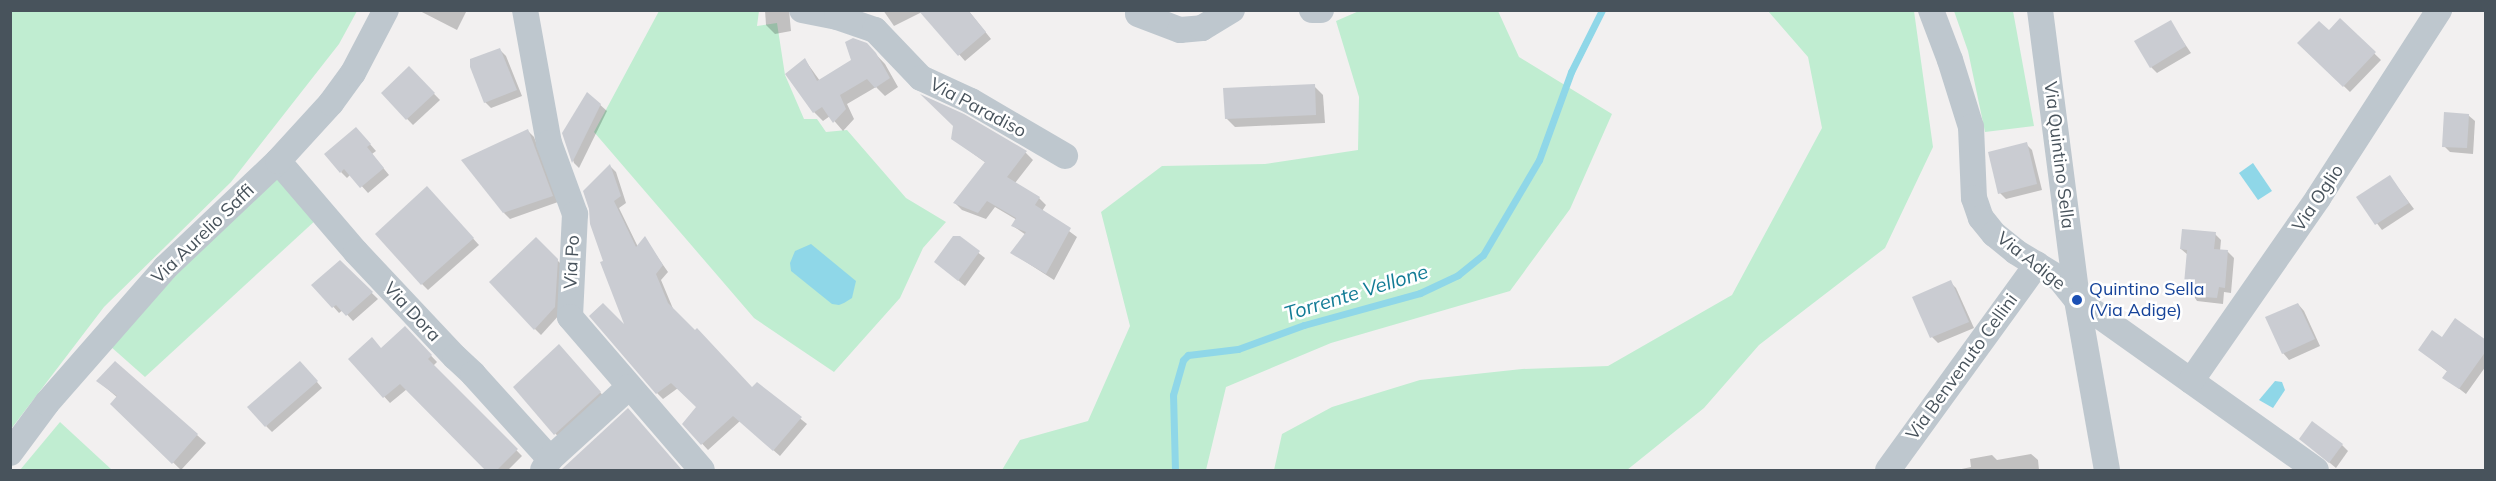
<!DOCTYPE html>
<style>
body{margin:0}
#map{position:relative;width:2496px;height:481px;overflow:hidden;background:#f2f0f0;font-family:Mulish,sans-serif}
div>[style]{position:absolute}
.green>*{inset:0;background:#c0edd1}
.water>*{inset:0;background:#8fd7e8}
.shadow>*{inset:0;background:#0003}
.stream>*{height:7px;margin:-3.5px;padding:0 3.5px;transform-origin:3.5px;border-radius:3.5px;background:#8fd7e8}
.building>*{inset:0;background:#caccd2}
.minor>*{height:26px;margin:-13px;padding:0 13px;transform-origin:13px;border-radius:13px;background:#bec7ce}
.dots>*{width:16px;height:16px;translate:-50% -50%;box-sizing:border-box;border:3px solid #fff;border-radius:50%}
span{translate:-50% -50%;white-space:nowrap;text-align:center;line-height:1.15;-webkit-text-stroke:5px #fff;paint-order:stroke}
.street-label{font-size:18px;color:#48535c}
.transit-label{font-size:18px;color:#164399}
.left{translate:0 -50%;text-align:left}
.water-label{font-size:20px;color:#137c96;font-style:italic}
.frame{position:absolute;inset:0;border:12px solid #48535c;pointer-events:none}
</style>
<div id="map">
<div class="green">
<div style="clip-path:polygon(11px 10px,357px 11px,339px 44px,231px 182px,104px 307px,11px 429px)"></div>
<div style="clip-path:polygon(659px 11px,759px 11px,757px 26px,777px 23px,785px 75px,804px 119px,817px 119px,826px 132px,847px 130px,906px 198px,946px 222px,923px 248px,900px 298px,834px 372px,754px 318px,594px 132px)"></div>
<div style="clip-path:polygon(1359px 11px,1498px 11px,1519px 57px,1612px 114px,1570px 209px,1510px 291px,1331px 343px,1226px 387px,1206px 470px,1002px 470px,1020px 440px,1088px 421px,1130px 326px,1101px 212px,1162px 166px,1265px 164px,1358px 150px,1359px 97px,1336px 21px)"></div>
<div style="clip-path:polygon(1768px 11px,1914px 11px,1933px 147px,1885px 248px,1759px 345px,1704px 408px,1627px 470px,1274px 470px,1282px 434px,1332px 407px,1420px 380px,1522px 369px,1608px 366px,1732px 295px,1822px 128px,1808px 57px)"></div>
<div style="clip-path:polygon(1954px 11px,2013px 11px,2034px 126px,1985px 132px,1968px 51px)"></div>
<div style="clip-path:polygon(277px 171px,317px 219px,145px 377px,110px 346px,207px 242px)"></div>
<div style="clip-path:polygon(60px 422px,112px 470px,20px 470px)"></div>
</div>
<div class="water">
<div style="clip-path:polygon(2253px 163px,2272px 191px,2258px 200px,2239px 173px)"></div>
<div style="clip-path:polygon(811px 244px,856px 281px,852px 298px,844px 303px,839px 305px,832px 304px,791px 271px,790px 263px,795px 251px)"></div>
<div style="clip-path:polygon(2275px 381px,2282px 382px,2285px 390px,2273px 408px,2259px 400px)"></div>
</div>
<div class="shadow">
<div style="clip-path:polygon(418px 10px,467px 10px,457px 30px)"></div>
<div style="clip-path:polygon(765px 10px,789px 10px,791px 31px,775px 34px,766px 25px)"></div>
<div style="clip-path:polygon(883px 10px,968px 10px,991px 39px,965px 61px,922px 12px,894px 26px)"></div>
<div style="clip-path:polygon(2340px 20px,2381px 60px,2350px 92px,2299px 43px,2329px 32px)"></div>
<div style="clip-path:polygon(2170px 22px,2191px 53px,2157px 73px,2151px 67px)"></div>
<div style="clip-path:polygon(866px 44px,885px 64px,898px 87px,885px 96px,876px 87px,847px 104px,854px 119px,843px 131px,830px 116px,823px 121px,814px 112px,805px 60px,820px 81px,853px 61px)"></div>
<div style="clip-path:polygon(500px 50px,506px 56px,522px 96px,491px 108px,485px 102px)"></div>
<div style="clip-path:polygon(409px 68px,440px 100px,413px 125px,383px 94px)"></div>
<div style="clip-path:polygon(1314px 86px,1323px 95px,1325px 123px,1235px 127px,1226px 118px)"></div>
<div style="clip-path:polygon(588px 94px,607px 111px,579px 168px,574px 163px,564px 133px)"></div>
<div style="clip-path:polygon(2468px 115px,2475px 121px,2473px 154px,2450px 152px,2444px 146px)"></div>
<div style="clip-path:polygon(963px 116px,1026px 153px,1033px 160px,1015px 183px,1039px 198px,1046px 205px,1042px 211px,1077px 237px,1054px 280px,1012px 253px,1026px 235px,1013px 226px,1017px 220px,995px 207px,986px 219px,962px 210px,955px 203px,986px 163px,952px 138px)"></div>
<div style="clip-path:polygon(528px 131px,534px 137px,558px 202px,510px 219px,504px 213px)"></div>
<div style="clip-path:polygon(362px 135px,376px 151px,372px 154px,389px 175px,368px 193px,351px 174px,347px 178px,341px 172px)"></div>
<div style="clip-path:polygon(2026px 144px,2032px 150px,2042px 190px,2006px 199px,2000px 193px)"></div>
<div style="clip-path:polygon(610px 166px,616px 172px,626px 203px,619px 208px,638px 247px,645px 239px,668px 272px,661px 280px,674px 311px,753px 389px,757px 384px,807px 424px,780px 456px,740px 421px,708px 450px,684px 424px,698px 407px,678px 388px,663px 399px,657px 393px,628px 330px,605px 262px)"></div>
<div style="clip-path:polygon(2390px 177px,2414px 209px,2382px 230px,2358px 198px)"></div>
<div style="clip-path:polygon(433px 194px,479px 245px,428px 290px,422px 284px)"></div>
<div style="clip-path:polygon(2215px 234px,2221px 240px,2220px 251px,2228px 252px,2234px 258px,2231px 293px,2224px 292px,2223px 304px,2197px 301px,2185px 283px,2188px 255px,2181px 249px)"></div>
<div style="clip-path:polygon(959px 238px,985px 258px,965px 286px,936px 262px)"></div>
<div style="clip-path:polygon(536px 239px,563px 266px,561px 313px,541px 335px,535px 329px)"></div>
<div style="clip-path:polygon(340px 262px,378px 299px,353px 321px,343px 310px,339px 313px,314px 285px)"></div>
<div style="clip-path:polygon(1950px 282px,1956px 288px,1974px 328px,1938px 343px,1932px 337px,1914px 298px)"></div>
<div style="clip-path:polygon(2298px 304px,2304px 311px,2320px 346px,2289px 360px,2283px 353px)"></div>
<div style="clip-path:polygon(405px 328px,437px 362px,433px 366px,522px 456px,508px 470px,488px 470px,407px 389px,390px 403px,350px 359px,381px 349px)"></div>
<div style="clip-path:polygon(2443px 339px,2486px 342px,2486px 366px,2466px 394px,2444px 377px,2448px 372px,2420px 350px)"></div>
<div style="clip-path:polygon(565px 352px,606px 399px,561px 440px,515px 387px)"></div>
<div style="clip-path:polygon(306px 369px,322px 388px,272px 432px,266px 426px)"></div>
<div style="clip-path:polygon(98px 381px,197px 435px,206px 443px,181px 470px,112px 404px,118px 398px)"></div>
<div style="clip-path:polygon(2301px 439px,2342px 445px,2348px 451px,2336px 468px)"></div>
<div style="clip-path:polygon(2031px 454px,2038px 460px,2039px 470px,1957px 470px,1971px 467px,1970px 459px,1992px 455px,1997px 460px)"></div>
</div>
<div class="stream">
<div style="left:1175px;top:470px;width:75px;rotate:-91.5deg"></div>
<div style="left:1173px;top:395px;width:36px;rotate:-74deg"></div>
<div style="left:1183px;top:360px;width:7px;rotate:-45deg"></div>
<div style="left:1188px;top:355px;width:50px;rotate:-6.8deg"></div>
<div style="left:1238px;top:349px;width:70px;rotate:-20deg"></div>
<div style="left:1304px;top:325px;width:120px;rotate:-15.4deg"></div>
<div style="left:1420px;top:293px;width:42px;rotate:-25.3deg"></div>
<div style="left:1458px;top:275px;width:32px;rotate:-39deg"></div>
<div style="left:1483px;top:255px;width:110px;rotate:-59.5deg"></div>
<div style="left:1539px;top:160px;width:94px;rotate:-70deg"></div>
<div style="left:1571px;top:72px;width:69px;rotate:-63.4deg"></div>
</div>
<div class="building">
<div style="clip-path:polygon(918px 10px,968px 10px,986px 32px,958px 56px)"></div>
<div style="clip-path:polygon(2340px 18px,2376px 52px,2343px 87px,2297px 43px,2319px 21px,2329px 30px)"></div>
<div style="clip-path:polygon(2171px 20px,2186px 46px,2150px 68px,2134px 41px)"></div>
<div style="clip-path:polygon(853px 38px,867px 43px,876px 53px,890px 78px,875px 88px,867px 79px,840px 95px,846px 109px,833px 123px,822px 107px,813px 113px,785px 74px,805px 58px,817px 81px,851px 60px,845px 42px)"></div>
<div style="clip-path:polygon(500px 48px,517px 90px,484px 103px,470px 67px,470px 59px)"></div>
<div style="clip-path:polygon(409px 66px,435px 93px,406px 120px,381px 93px)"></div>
<div style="clip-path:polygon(1315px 84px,1316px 115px,1225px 119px,1223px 88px)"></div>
<div style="clip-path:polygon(587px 92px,601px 104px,572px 163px,562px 133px)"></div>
<div style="clip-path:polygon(920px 94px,964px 114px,1027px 151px,1007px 177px,1040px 197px,1035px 205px,1071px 228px,1046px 274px,1010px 253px,1026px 232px,1011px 226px,1016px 218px,987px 201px,978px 213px,953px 203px,985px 162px,951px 139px,953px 126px)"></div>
<div style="clip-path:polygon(2444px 112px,2469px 114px,2467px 148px,2442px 147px)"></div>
<div style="clip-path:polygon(356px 127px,371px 144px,367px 147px,384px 168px,360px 188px,344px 169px,340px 173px,324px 154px)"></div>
<div style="clip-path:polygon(528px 129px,553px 196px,503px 213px,461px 160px)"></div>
<div style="clip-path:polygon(2027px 142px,2037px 184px,1998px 194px,1988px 152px)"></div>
<div style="clip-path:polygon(610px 164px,621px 196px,614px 201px,636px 247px,645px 236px,663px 265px,656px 274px,668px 303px,695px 330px,697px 328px,752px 387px,757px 382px,802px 417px,773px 451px,733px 416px,701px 445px,682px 424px,696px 407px,671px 383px,656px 394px,589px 316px,603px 303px,624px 324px,600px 262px,603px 261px,590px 224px,589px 209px,583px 191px)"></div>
<div style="clip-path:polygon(2390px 175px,2409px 203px,2375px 225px,2356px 197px)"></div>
<div style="clip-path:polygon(427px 186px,474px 238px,421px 285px,375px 234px)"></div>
<div style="clip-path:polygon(2182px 229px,2216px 232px,2214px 249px,2228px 250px,2225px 288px,2219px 287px,2217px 298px,2190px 296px,2191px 285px,2184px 284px,2187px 250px,2180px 249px)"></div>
<div style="clip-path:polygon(953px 236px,960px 236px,980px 251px,958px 281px,934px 262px)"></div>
<div style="clip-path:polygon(536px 237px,558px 259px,555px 307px,534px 330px,489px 282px)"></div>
<div style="clip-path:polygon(340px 260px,373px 292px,346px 316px,336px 305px,332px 308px,311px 285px)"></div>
<div style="clip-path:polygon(1951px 280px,1969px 322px,1930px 338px,1912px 297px)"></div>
<div style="clip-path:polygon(2298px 303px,2315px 339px,2282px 354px,2265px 317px)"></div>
<div style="clip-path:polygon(2455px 318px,2486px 340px,2486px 351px,2459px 389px,2442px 378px,2447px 371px,2418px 350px,2432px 330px,2442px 337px)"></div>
<div style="clip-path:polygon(405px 326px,432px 355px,428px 359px,518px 449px,496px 471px,486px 471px,400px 384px,383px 398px,348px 359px,372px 337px,381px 348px)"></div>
<div style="clip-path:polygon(559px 344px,601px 392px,554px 435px,513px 387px)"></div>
<div style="clip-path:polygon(115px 361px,198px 434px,172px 464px,110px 404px,117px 396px,96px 381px)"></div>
<div style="clip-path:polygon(300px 361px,318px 381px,265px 427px,247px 407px)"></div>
<div style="clip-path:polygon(628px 408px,683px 471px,560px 471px,562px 469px)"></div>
<div style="clip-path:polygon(2312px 421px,2343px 444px,2329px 463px,2299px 439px)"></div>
</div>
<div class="minor">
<div style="left:525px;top:10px;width:135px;rotate:79.8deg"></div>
<div style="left:549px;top:143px;width:76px;rotate:69.9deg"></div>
<div style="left:575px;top:214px;width:103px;rotate:92.8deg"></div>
<div style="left:570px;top:317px;width:202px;rotate:49.2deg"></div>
<div style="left:802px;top:10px;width:36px;rotate:11deg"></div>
<div style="left:837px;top:17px;width:40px;rotate:18.9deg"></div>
<div style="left:875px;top:30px;width:66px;rotate:46.2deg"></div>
<div style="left:921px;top:78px;width:55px;rotate:24.7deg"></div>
<div style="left:971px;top:101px;width:109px;rotate:30.3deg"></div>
<div style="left:1312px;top:10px;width:9px"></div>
<div style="left:1931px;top:10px;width:53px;rotate:69.2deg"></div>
<div style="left:1950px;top:60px;width:70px;rotate:72.6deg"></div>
<div style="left:1971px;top:127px;width:71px;rotate:87.6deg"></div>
<div style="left:1974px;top:198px;width:21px;rotate:71deg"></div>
<div style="left:1981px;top:218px;width:21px;rotate:51deg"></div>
<div style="left:1994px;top:234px;width:28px;rotate:39deg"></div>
<div style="left:2016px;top:252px;width:52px;rotate:31.5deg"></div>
<div style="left:2060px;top:279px;width:27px;rotate:51deg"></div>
<div style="left:2077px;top:300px;width:293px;rotate:35.4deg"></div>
<div style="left:2040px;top:10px;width:292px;rotate:82.7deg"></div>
<div style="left:2077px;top:300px;width:173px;rotate:80deg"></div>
<div style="left:1138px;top:14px;width:45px;rotate:20.9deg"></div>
<div style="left:1180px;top:30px;width:22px;rotate:-5deg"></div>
<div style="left:1202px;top:28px;width:35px;rotate:-31deg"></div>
<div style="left:278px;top:161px;width:120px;rotate:49.4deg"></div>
<div style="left:356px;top:252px;width:144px;rotate:46.7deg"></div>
<div style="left:455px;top:357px;width:25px;rotate:43deg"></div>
<div style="left:473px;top:374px;width:115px;rotate:47.8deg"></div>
<div style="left:2191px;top:381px;width:223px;rotate:-55.2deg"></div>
<div style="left:2318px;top:198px;width:224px;rotate:-57.2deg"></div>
<div style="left:10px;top:453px;width:62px;rotate:-53.5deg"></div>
<div style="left:47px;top:403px;width:179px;rotate:-48.8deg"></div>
<div style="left:165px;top:268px;width:156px;rotate:-43.4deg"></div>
<div style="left:278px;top:161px;width:79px;rotate:-47.6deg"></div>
<div style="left:331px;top:103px;width:37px;rotate:-54deg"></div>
<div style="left:353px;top:73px;width:71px;rotate:-62.4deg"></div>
<div style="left:543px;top:470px;width:13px;rotate:-58deg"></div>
<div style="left:550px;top:459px;width:107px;rotate:-42.3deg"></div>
<div style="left:1888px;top:470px;width:254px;rotate:-54.1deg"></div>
</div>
<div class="dots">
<div style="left:2077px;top:300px;background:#1a4fb4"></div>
</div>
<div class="street-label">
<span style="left:978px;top:108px;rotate:28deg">Via Paradiso</span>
<span style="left:2059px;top:155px;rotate:83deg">Via Quintino Sella</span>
<span style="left:2318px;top:198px;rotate:-56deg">Via Oglio</span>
<span style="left:203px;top:234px;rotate:-44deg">Via Aurelio Saffi</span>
<span style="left:2031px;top:261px;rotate:38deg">Via Adige</span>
<span style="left:572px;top:262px;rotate:-87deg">Via Po</span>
<span style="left:412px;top:312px;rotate:47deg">Via Dora</span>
<span style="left:1962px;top:367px;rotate:-54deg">Via Benvenuto Cellini</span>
</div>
<div class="transit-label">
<span class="left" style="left:2089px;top:300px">Quintino Sella<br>(Via Adige)</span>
</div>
<div class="water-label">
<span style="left:1356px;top:292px;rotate:-17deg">Torrente Vellone</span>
</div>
<div class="frame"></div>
</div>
